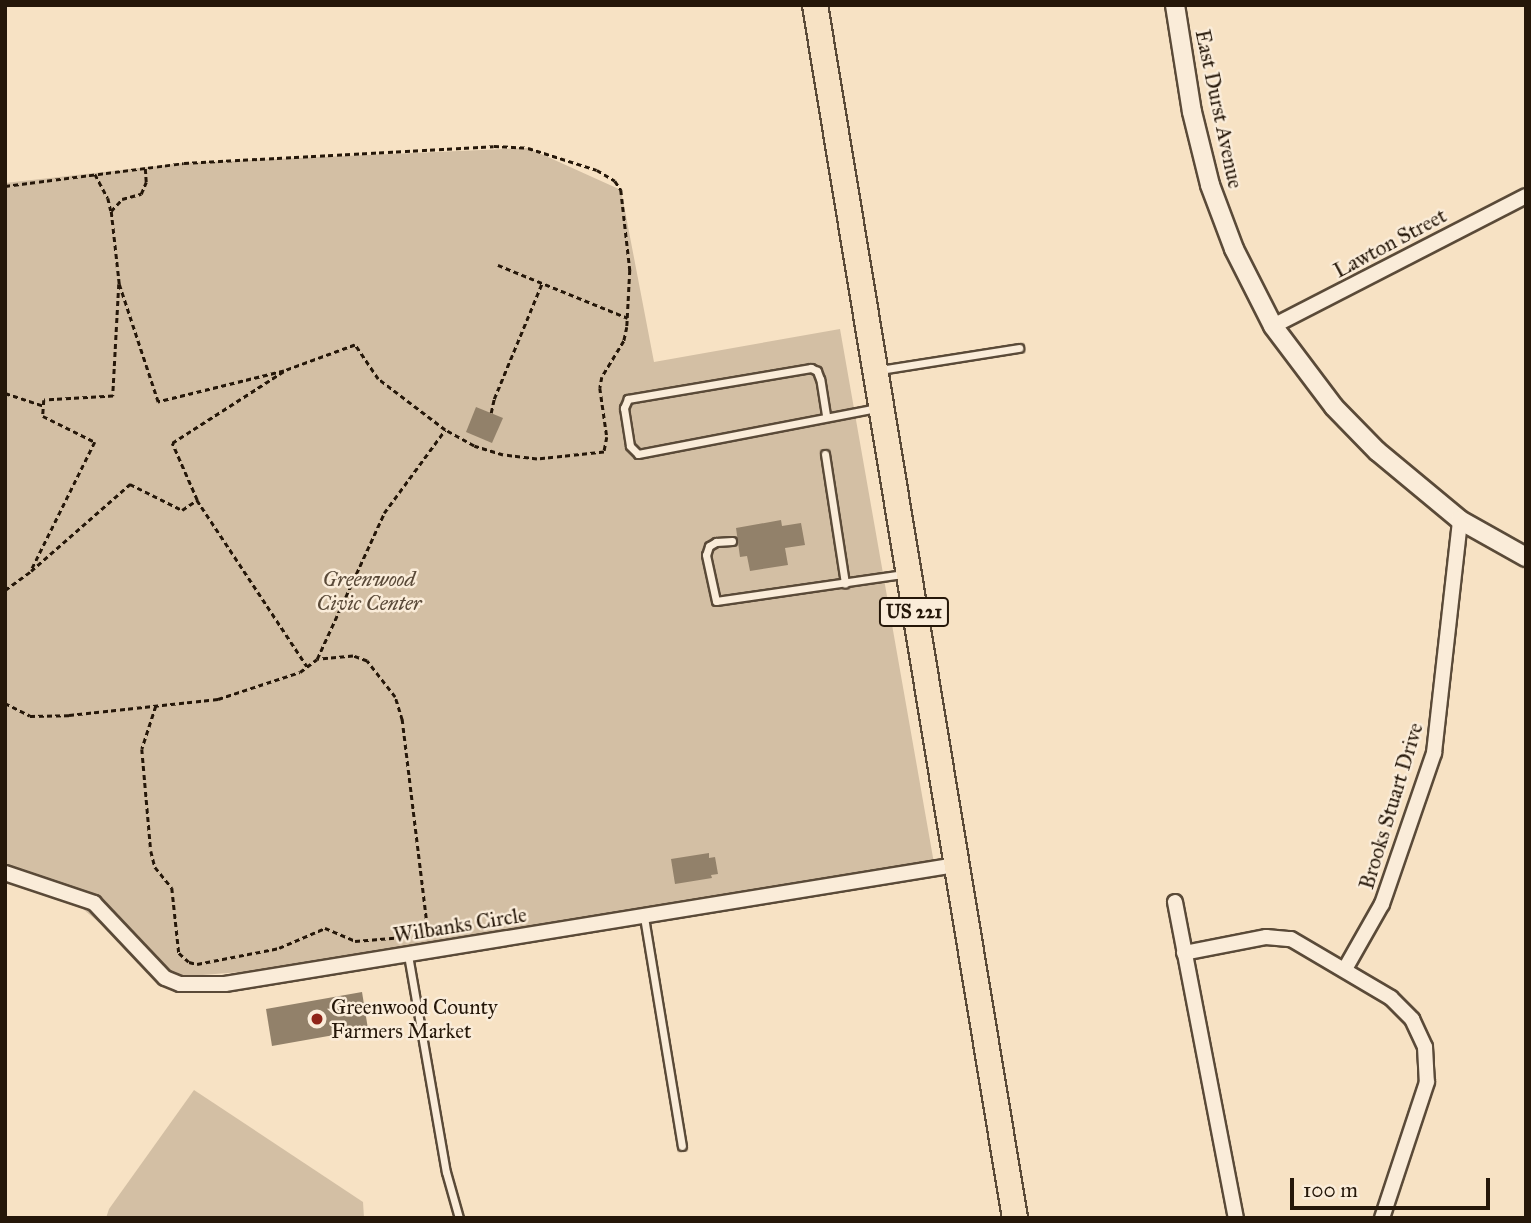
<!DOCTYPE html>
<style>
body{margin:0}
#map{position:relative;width:1531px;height:1223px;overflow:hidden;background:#f7e2c4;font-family:"IM FELL Great Primer",serif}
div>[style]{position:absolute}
.green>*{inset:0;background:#d3bfa4}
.building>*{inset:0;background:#92816a}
.path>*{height:2.5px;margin-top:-1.25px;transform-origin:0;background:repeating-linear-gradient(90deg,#251709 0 5px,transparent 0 8.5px)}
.roads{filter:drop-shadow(2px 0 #5a4a38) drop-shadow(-2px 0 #5a4a38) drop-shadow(0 2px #5a4a38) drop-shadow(0 -2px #5a4a38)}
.service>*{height:7px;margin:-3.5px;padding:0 3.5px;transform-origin:3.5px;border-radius:3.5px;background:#faecd9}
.minor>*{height:14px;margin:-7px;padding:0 7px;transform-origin:7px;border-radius:7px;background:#faecd9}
.tertiary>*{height:18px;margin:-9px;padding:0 9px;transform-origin:9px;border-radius:9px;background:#faecd9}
.trunk>*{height:24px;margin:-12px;padding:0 12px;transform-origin:12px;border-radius:12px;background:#f7e2c4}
.dots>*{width:19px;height:19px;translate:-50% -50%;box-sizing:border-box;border:4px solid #faecd9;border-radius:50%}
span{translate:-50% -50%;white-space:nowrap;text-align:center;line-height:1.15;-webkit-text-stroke:5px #faecd9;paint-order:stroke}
.shield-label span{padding:2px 5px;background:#faecd9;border:2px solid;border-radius:5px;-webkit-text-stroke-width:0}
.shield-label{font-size:19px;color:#251709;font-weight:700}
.street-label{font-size:21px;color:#251709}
.park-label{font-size:21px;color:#594938;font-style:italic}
.poi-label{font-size:21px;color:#251709}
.left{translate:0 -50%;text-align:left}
.frame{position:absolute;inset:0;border:7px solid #251709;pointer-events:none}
.scale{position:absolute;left:1290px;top:1178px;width:200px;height:32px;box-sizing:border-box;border:4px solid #251709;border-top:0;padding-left:9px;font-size:21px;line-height:24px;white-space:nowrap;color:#251709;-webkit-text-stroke:5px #faecd9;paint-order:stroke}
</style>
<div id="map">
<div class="green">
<div style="clip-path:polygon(528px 148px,621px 190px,654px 362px,840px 329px,935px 869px,356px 963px,165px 978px,64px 893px,5px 868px,5px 183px,184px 163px)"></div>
<div style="clip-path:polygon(194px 1090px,363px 1202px,364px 1218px,106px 1218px,109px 1209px)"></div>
</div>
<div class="building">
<div style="clip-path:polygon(476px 407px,503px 418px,492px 443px,466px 432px)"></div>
<div style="clip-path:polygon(781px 520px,782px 526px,801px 523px,805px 545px,785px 548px,788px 565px,750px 571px,747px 556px,740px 557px,736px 528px)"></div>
<div style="clip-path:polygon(709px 853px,709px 858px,715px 857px,718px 874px,711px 875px,712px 878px,675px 884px,671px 859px)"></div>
<div style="clip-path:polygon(362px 992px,368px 1029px,272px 1046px,266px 1009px)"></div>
</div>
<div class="path">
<div style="left:95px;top:174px;width:27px;rotate:62deg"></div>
<div style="left:108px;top:198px;width:13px;rotate:77deg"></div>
<div style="left:5px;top:186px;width:180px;rotate:-7.3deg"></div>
<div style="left:184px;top:163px;width:310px;rotate:-3.1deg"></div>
<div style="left:494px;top:146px;width:34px;rotate:3deg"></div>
<div style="left:528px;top:148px;width:72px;rotate:17.7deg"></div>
<div style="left:597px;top:170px;width:21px;rotate:31deg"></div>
<div style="left:615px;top:181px;width:11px;rotate:56deg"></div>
<div style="left:621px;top:190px;width:81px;rotate:83.6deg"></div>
<div style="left:630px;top:270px;width:57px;rotate:93deg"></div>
<div style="left:627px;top:327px;width:14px;rotate:102deg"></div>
<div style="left:624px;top:341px;width:42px;rotate:121.4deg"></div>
<div style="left:602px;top:377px;width:11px;rotate:100deg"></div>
<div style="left:600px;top:388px;width:49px;rotate:81.9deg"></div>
<div style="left:607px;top:437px;width:15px;rotate:101deg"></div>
<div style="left:604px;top:452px;width:67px;rotate:174deg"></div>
<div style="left:537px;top:459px;width:34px;rotate:-173deg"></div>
<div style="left:503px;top:455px;width:30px;rotate:-163deg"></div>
<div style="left:474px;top:446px;width:33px;rotate:-151deg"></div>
<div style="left:445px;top:430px;width:84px;rotate:-142.7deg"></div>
<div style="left:378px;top:379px;width:41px;rotate:-124.1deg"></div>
<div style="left:355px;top:345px;width:76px;rotate:159.9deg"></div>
<div style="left:498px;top:265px;width:140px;rotate:22.2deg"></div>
<div style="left:119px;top:284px;width:73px;rotate:-96.3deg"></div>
<div style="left:111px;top:211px;width:16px;rotate:-47deg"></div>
<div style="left:122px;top:199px;width:20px;rotate:-15deg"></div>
<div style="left:141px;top:194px;width:13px;rotate:-67deg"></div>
<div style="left:146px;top:182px;width:14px;rotate:-94deg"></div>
<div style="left:5px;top:393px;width:41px;rotate:18.4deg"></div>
<div style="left:491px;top:413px;width:14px;rotate:-78deg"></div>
<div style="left:494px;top:399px;width:126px;rotate:-67.5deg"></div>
<div style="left:197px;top:500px;width:199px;rotate:56.5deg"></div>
<div style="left:5px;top:590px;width:32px;rotate:-36deg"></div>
<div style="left:31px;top:571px;width:132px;rotate:-41.3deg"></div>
<div style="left:130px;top:484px;width:58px;rotate:26.6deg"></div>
<div style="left:182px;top:510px;width:18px;rotate:-34deg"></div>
<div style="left:197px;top:500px;width:62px;rotate:-113.7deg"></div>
<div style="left:172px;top:443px;width:133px;rotate:-32.7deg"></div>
<div style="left:284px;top:371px;width:130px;rotate:166.2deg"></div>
<div style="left:158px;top:402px;width:124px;rotate:-108.3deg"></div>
<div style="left:119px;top:284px;width:112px;rotate:93.1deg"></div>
<div style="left:113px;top:396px;width:69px;rotate:176.7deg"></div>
<div style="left:44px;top:400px;width:16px;rotate:94deg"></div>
<div style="left:43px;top:416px;width:58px;rotate:26.6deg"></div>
<div style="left:95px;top:442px;width:144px;rotate:116.4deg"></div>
<div style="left:5px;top:703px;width:28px;rotate:27deg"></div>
<div style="left:30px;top:716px;width:39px;rotate:-1deg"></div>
<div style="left:69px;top:715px;width:150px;rotate:-6.1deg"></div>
<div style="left:218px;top:699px;width:86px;rotate:-18.2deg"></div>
<div style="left:300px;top:672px;width:21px;rotate:-37deg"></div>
<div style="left:317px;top:659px;width:161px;rotate:-65.3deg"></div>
<div style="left:384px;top:513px;width:103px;rotate:-53.7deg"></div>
<div style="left:156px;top:706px;width:45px;rotate:108deg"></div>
<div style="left:142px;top:749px;width:102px;rotate:85deg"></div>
<div style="left:151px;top:851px;width:16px;rotate:76deg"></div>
<div style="left:155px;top:867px;width:27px;rotate:51deg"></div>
<div style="left:172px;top:888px;width:65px;rotate:83.9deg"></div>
<div style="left:179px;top:953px;width:13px;rotate:42deg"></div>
<div style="left:189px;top:962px;width:8px;rotate:14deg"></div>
<div style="left:197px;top:964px;width:84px;rotate:-11deg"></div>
<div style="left:279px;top:948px;width:50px;rotate:-23.5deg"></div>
<div style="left:325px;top:928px;width:33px;rotate:23deg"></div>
<div style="left:355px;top:941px;width:73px;rotate:-4.7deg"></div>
<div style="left:428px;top:935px;width:217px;rotate:-96.9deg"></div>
<div style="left:402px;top:720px;width:24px;rotate:-107deg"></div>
<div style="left:395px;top:697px;width:46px;rotate:-127.9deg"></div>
<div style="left:367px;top:661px;width:15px;rotate:-160deg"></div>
<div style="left:353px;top:656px;width:36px;rotate:175deg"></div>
</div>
<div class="roads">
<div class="service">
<div style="left:880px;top:370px;width:141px;rotate:-9deg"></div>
<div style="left:826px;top:415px;width:36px;rotate:-99deg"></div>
<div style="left:820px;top:379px;width:9px;rotate:-111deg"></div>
<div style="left:817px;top:371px;width:7px;rotate:-153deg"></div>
<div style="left:811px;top:368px;width:186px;rotate:170.4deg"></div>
<div style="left:628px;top:399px;width:10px;rotate:114deg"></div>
<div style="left:624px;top:408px;width:38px;rotate:81deg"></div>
<div style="left:630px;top:446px;width:11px;rotate:45deg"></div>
<div style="left:638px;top:454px;width:244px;rotate:-10.9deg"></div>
<div style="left:825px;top:454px;width:131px;rotate:81.2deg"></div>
<div style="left:732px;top:541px;width:16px;rotate:176deg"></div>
<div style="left:716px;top:542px;width:8px;rotate:150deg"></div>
<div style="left:709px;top:546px;width:9px;rotate:108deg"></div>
<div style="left:706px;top:555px;width:47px;rotate:77.7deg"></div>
<div style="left:716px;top:601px;width:190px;rotate:-8.2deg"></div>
<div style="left:644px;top:917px;width:232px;rotate:80.6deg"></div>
<div style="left:408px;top:955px;width:220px;rotate:80.1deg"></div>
<div style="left:446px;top:1172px;width:48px;rotate:74.2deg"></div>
</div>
<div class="minor">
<div style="left:1273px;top:326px;width:284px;rotate:-27.2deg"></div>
<div style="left:5px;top:873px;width:94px;rotate:18.6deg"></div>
<div style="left:94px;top:903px;width:103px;rotate:46.6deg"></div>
<div style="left:165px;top:978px;width:16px;rotate:22deg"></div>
<div style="left:180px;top:984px;width:45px"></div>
<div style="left:225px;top:984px;width:741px;rotate:-9.25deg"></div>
<div style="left:1175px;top:902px;width:322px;rotate:79.1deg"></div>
<div style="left:1184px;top:953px;width:84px;rotate:-11deg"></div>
<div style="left:1266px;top:937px;width:25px;rotate:5deg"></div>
<div style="left:1291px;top:939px;width:116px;rotate:30.5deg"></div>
<div style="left:1391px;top:998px;width:30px;rotate:45deg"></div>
<div style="left:1412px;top:1019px;width:31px;rotate:65deg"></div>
<div style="left:1425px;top:1047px;width:35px;rotate:87deg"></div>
<div style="left:1427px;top:1082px;width:143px;rotate:108.3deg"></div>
<div style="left:1345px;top:969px;width:75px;rotate:-60.4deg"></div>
<div style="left:1382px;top:904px;width:160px;rotate:-71deg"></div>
<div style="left:1434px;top:753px;width:234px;rotate:-83.6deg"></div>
</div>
<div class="tertiary">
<div style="left:1175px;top:5px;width:108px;rotate:81deg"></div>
<div style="left:1192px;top:112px;width:75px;rotate:76.1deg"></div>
<div style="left:1210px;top:185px;width:68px;rotate:69.4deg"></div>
<div style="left:1234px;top:249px;width:86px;rotate:63.1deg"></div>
<div style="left:1273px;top:326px;width:101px;rotate:53deg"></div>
<div style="left:1334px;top:407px;width:62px;rotate:45.7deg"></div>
<div style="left:1377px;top:451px;width:108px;rotate:39.7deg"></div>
<div style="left:1460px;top:520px;width:76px;rotate:29.3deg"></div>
</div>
<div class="trunk">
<div style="left:815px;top:5px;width:1229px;rotate:80.64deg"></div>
</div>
</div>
<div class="dots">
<div style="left:317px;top:1019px;background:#8f2418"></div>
</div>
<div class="shield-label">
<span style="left:914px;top:612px">US 221</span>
</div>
<div class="street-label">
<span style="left:1219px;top:109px;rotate:78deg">East Durst Avenue</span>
<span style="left:1390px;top:243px;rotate:-28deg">Lawton Street</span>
<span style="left:1391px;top:806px;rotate:-73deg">Brooks Stuart Drive</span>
<span style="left:460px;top:925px;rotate:-9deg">Wilbanks Circle</span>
</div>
<div class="park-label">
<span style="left:369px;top:591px">Greenwood<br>Civic Center</span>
</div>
<div class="poi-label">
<span class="left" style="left:331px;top:1019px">Greenwood County<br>Farmers Market</span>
</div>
<div class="frame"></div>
<div class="scale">100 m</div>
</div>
